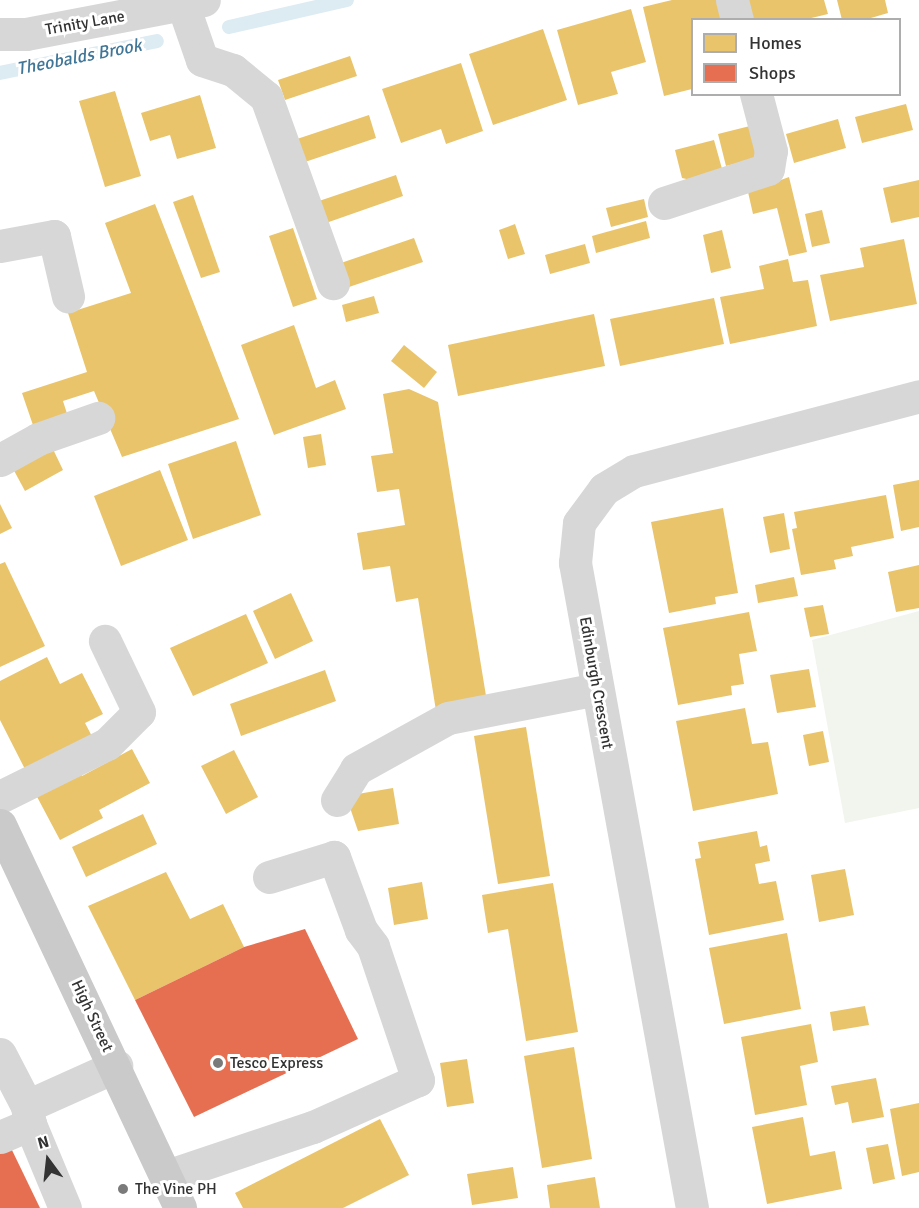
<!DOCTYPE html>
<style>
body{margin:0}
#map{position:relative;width:919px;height:1208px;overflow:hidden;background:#fff;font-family:Signika,sans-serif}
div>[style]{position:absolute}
.green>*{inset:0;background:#f1f5ed}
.homes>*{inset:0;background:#e9c46a}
.shops>*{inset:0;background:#e76f51}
.stream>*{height:14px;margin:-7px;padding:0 7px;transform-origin:7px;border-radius:7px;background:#ddebf3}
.minor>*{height:33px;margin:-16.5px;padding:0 16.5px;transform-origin:16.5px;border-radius:16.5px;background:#d7d7d7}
.major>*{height:33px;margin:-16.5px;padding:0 16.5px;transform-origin:16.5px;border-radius:16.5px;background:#cacaca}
.dots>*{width:16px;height:16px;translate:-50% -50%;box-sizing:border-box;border:3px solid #fff;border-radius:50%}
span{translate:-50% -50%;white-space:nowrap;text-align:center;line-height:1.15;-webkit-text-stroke:6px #fff;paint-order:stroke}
.street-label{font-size:16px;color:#333}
.poi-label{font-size:16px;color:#333}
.left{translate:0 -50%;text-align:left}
.water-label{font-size:18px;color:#3f7597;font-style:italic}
.legend{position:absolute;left:691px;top:18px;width:210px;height:78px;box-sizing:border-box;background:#fff;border:2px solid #adadad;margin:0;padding:8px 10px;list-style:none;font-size:18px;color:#333}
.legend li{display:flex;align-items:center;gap:12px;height:30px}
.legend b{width:30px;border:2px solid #adadad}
.north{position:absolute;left:18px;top:1130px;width:60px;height:60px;-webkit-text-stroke:4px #fff;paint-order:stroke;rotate:345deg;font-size:16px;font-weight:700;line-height:24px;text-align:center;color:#333}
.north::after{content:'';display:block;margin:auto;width:21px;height:27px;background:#333;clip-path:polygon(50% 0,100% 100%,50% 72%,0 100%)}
</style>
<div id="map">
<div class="green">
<div style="clip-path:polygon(919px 611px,919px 808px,845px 823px,812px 640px)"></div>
</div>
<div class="homes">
<div style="clip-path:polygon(672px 0,722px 0,726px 20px,692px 20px,692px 89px,664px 96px,643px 7px)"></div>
<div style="clip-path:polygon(748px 0,824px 0,828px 14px,803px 20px,752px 20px)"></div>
<div style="clip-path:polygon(837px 0,885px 0,888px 13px,864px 20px,842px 20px)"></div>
<div style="clip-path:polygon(631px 9px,646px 62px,611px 72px,618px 94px,578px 105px,557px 30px)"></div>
<div style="clip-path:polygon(543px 29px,567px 100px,493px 125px,469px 54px)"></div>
<div style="clip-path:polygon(350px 56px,357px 76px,285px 100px,278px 80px)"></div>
<div style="clip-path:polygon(461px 63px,483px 131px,446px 144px,441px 129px,401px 143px,382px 89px)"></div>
<div style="clip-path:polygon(115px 91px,141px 176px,105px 187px,79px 101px)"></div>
<div style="clip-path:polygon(200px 95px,216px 148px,177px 159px,170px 135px,150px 141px,141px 113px)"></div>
<div style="clip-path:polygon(906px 104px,913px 130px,862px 143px,855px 117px)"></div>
<div style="clip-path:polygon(369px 115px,376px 138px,302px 163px,294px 140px)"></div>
<div style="clip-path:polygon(838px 119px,846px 148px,794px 163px,786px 134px)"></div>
<div style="clip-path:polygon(750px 126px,759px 158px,726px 166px,718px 134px)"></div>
<div style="clip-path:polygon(714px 140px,724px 176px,700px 182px,682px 178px,675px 150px)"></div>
<div style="clip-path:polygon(396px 175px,403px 196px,326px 223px,319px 201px)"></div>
<div style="clip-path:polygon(789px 177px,807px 252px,789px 256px,777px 208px,753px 214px,748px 192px)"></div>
<div style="clip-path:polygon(919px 180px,919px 217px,891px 223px,883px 188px)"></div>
<div style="clip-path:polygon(193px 195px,220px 272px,201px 278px,173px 202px)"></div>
<div style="clip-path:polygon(644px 199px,648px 217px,611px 227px,606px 208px)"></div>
<div style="clip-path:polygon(155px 204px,239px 419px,122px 457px,94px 391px,63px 401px,69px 420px,35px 431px,22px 393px,87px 372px,68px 313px,131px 293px,105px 223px)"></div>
<div style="clip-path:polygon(822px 210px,830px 243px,812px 247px,805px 214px)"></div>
<div style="clip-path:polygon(646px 221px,650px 238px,596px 253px,592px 236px)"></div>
<div style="clip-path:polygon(515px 224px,525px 254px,508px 259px,499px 230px)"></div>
<div style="clip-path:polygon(293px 228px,317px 299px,293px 307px,269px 236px)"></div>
<div style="clip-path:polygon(722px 230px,731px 268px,711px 273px,703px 235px)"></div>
<div style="clip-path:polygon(414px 238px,423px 262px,349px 287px,341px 263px)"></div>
<div style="clip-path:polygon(904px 239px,917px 304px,830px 321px,820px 275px,864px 267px,860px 248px)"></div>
<div style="clip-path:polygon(585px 244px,590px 263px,550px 274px,545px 255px)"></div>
<div style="clip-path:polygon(788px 259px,793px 282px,808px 280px,817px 326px,730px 344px,720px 297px,764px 289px,759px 266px)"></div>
<div style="clip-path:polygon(374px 296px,379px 313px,346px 322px,342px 305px)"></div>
<div style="clip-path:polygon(714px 298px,724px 344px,620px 366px,610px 319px)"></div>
<div style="clip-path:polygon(594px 314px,605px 366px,458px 396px,448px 345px)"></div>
<div style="clip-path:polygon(294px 325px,316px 388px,335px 380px,346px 409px,274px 435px,241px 345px)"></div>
<div style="clip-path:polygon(404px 345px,437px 372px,424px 388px,391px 361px)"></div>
<div style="clip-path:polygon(409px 389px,438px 402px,488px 708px,437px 717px,418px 598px,396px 602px,390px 566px,363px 570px,357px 533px,405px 525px,399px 489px,377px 492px,371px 456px,393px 453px,383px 394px)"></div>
<div style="clip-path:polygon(321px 434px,326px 465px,308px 468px,303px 437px)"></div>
<div style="clip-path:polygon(236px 441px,261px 515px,193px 539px,168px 464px)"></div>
<div style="clip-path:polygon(51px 445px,63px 470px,25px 491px,11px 465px)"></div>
<div style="clip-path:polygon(160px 470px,188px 540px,121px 566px,94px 496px)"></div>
<div style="clip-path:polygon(919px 480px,919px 527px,901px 531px,893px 485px)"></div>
<div style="clip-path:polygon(886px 495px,894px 538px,851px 547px,853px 556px,834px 560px,836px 569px,801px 575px,792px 529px,797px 528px,794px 512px)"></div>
<div style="clip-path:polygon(0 504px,12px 528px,0 534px)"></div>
<div style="clip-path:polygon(723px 508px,738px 593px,715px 597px,716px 604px,669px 613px,651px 522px)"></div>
<div style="clip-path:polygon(784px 513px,790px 549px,770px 553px,763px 517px)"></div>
<div style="clip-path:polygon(5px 562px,45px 646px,0 667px,0 564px)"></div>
<div style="clip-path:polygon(919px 565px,919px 608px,896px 612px,888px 572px)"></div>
<div style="clip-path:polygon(794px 577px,798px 596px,758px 603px,755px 585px)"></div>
<div style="clip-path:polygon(291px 593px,313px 641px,275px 659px,253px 611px)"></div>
<div style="clip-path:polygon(823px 605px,829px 634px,810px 637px,804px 608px)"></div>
<div style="clip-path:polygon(749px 612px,757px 651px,739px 654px,744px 684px,731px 686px,732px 695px,678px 705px,663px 628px)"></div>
<div style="clip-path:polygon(246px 614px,268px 663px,193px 696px,170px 648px)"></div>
<div style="clip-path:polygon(47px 657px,60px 684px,82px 673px,103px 714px,85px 723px,96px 744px,29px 777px,0 720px,0 681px)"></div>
<div style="clip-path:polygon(809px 669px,816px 707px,777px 713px,770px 675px)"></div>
<div style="clip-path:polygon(325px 670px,336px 701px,241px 736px,230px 704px)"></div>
<div style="clip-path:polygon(745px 708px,752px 744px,768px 742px,778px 794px,693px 811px,676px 721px)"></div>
<div style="clip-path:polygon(526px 727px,550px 876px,498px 884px,474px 736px)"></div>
<div style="clip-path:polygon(823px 731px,829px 762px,809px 766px,803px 735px)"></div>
<div style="clip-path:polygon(132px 749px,150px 783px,99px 810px,103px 818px,60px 840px,35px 793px,79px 770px,82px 776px)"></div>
<div style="clip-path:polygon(234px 750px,258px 797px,226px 814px,201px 766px)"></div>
<div style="clip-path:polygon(393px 788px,399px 824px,358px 831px,346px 796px)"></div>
<div style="clip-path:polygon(143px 814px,157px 844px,86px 877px,72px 847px)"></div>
<div style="clip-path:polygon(757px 831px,760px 847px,767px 845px,770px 861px,755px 864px,759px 884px,776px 881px,784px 920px,709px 935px,695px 859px,701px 858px,698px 842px)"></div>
<div style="clip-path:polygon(845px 869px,854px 915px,819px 922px,811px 875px)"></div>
<div style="clip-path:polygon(166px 872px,190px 919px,223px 904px,244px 947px,135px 1000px,88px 906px)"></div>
<div style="clip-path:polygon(422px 882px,428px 919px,394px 925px,388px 888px)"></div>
<div style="clip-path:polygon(553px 883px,578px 1032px,526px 1041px,508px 929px,488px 933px,482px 895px)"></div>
<div style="clip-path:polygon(787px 933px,801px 1009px,724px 1024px,709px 948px)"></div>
<div style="clip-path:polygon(865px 1006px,869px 1025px,833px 1031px,830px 1012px)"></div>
<div style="clip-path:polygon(811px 1024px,818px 1062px,800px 1066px,807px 1105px,755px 1115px,741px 1037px)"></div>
<div style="clip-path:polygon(574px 1047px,592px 1159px,542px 1168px,524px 1056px)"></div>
<div style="clip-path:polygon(467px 1059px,474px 1103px,447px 1107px,440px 1063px)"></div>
<div style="clip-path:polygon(876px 1078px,884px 1117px,852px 1123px,848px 1102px,835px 1105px,831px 1086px)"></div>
<div style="clip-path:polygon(919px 1103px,919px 1172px,902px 1176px,890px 1109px)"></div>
<div style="clip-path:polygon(803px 1117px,810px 1156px,835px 1151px,842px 1189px,767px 1204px,752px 1127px)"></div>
<div style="clip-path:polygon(380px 1119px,409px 1175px,343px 1208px,243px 1208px,235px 1193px)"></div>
<div style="clip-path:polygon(888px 1144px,895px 1179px,873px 1184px,866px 1148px)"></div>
<div style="clip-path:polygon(513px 1167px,518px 1198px,472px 1205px,467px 1174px)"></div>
<div style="clip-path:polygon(595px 1177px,600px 1208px,550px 1208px,547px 1185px)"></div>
</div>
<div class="shops">
<div style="clip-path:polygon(305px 929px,358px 1039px,194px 1117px,135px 1000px,244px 947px)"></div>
<div style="clip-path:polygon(10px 1146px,40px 1208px,0 1208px,0 1151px)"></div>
</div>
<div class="stream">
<div style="left:229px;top:27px;width:121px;rotate:-12.9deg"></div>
<div style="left:0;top:73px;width:160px;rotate:-11.5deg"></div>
</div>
<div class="minor">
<div style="left:732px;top:0;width:21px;rotate:76deg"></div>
<div style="left:183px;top:5px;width:58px;rotate:70.9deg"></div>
<div style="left:202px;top:60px;width:33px;rotate:18deg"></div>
<div style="left:233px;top:70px;width:43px;rotate:39.3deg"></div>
<div style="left:266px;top:97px;width:198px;rotate:70.2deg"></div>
<div style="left:0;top:34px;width:26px"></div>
<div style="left:26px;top:34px;width:181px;rotate:-10.8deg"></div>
<div style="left:664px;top:203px;width:109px;rotate:-18.1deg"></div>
<div style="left:768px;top:169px;width:18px;rotate:-81deg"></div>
<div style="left:771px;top:151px;width:59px;rotate:-104.7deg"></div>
<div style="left:0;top:246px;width:55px;rotate:-10.5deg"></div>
<div style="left:54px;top:236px;width:62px;rotate:76.9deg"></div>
<div style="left:0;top:460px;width:43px;rotate:-28.9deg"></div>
<div style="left:38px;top:439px;width:64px;rotate:-19.3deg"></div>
<div style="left:0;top:797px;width:119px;rotate:-26.4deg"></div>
<div style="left:107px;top:744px;width:45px;rotate:-45deg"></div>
<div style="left:139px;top:712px;width:79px;rotate:-115.6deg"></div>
<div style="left:337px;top:800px;width:36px;rotate:-58deg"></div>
<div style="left:356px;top:769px;width:105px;rotate:-29deg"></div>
<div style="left:448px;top:718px;width:152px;rotate:-11deg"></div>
<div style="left:0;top:1054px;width:59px;rotate:62.6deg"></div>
<div style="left:27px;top:1106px;width:18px;rotate:81deg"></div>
<div style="left:30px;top:1124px;width:91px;rotate:67.4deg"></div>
<div style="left:27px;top:1106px;width:98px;rotate:-24.2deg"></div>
<div style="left:0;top:1137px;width:33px;rotate:-23deg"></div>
<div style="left:167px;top:1176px;width:154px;rotate:-18.6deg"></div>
<div style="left:313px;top:1127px;width:115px;rotate:-24.1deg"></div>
<div style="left:418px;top:1080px;width:141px;rotate:-108.6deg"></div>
<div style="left:373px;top:946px;width:20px;rotate:-127deg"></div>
<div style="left:361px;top:930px;width:78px;rotate:-110.3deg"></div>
<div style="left:334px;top:857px;width:68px;rotate:162.9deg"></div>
<div style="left:692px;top:1208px;width:656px;rotate:-100.28deg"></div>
<div style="left:575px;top:563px;width:40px;rotate:-84.3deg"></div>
<div style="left:579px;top:523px;width:42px;rotate:-53.7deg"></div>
<div style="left:604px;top:489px;width:35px;rotate:-31deg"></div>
<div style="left:634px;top:471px;width:295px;rotate:-14.7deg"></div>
</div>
<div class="major">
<div style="left:0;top:825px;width:423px;rotate:64.8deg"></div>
</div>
<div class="dots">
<div style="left:218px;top:1063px;background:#7a7a7a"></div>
<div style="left:123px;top:1189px;background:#7a7a7a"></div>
</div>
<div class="street-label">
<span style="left:85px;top:23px;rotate:-10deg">Trinity Lane</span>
<span style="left:596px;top:683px;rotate:80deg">Edinburgh Crescent</span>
<span style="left:92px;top:1016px;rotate:65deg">High Street</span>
</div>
<div class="poi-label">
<span class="left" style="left:230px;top:1063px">Tesco Express</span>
<span class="left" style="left:135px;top:1189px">The Vine PH</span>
</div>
<div class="water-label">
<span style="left:79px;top:57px;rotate:-11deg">Theobalds Brook</span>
</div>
<ul class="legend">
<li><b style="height:16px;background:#e9c46a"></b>Homes</li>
<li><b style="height:16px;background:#e76f51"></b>Shops</li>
</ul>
<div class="north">N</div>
</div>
